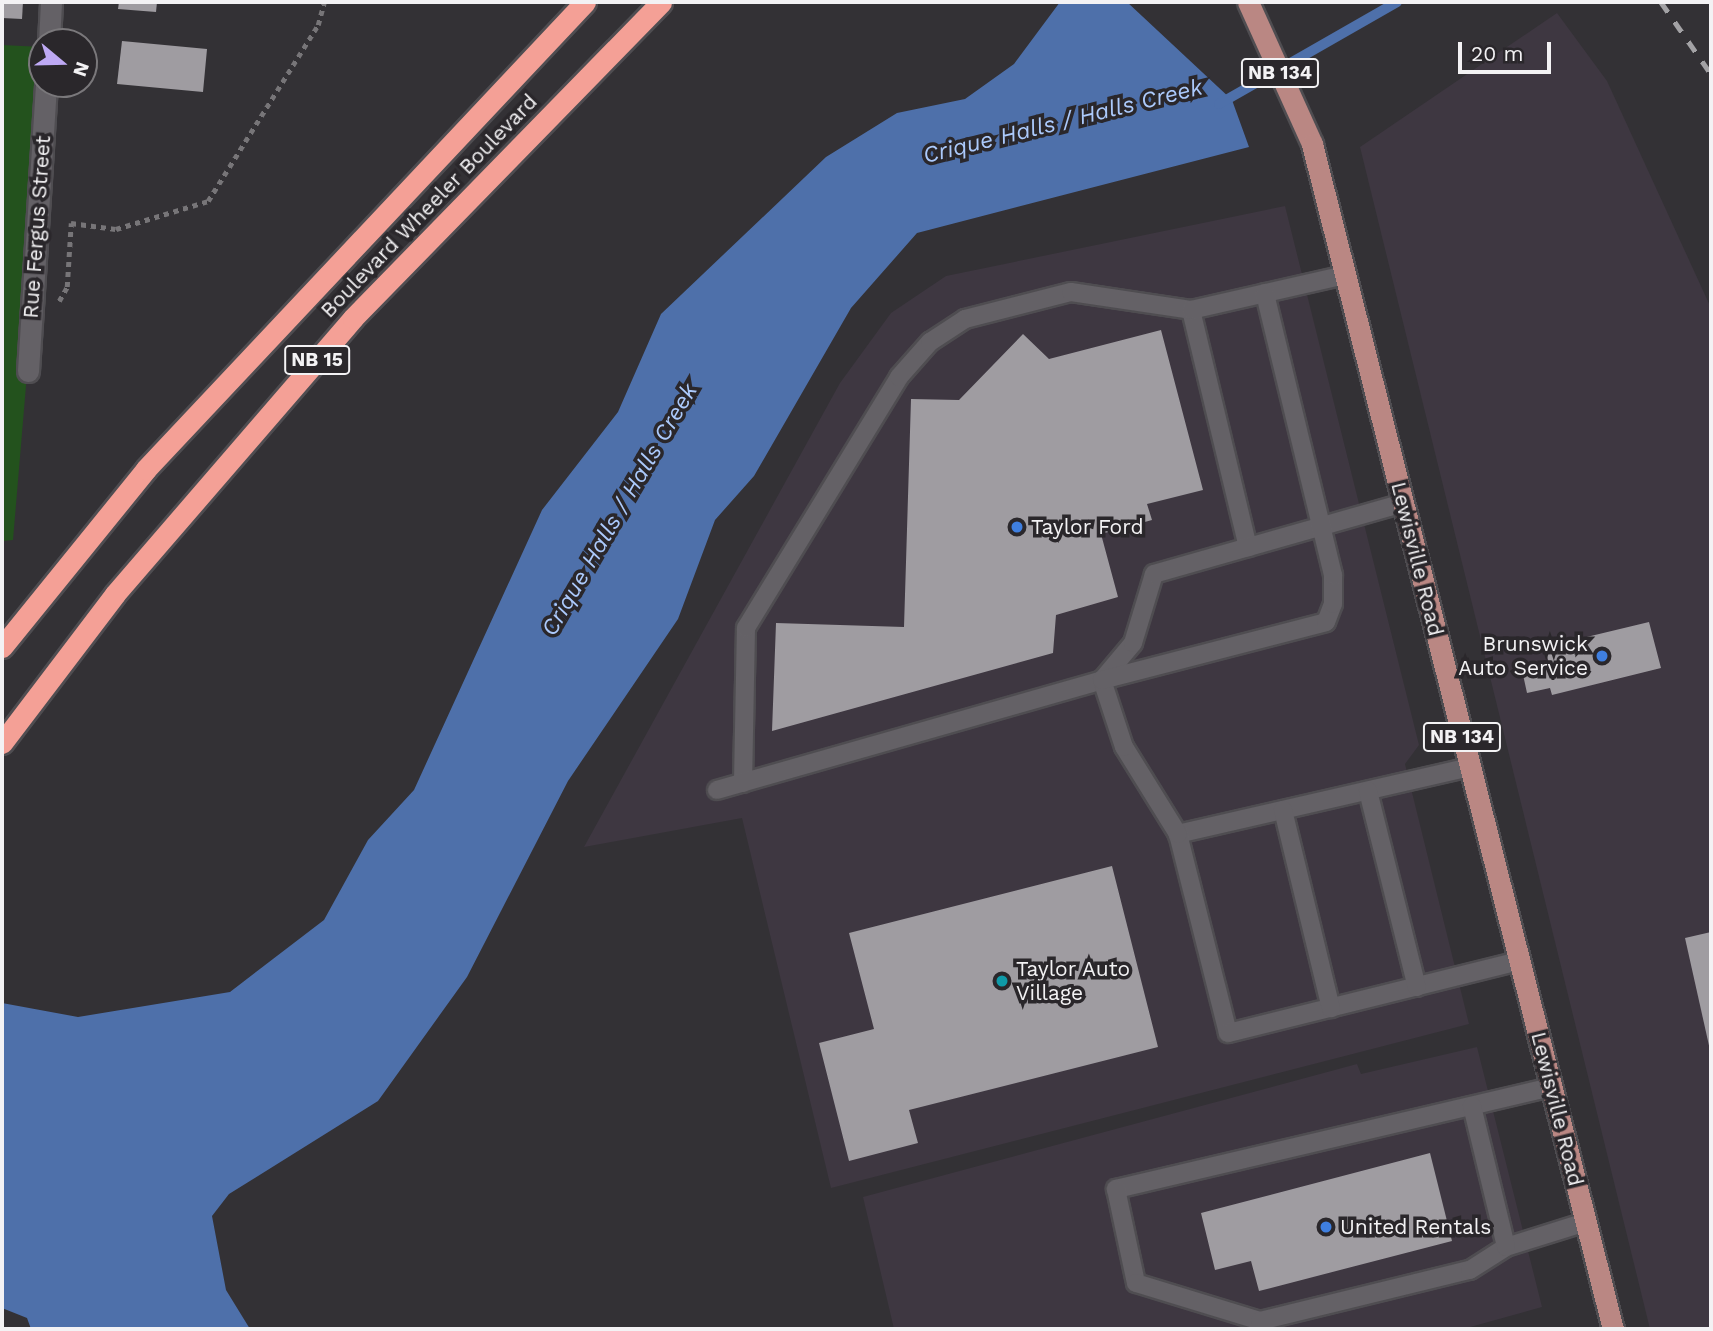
<!DOCTYPE html>
<style>
body{margin:0}
#map{position:relative;width:1713px;height:1331px;overflow:hidden;background:#333135;font-family:"Work Sans",sans-serif}
div>[style]{position:absolute}
.built>*{inset:0;background:#3e3741}
.green>*{inset:0;background:#23521d}
.water>*{inset:0;background:#4e70aa}
.stream>*{height:10px;margin:-5px;padding:0 5px;transform-origin:5px;border-radius:5px;background:#4e70aa}
.building>*{inset:0;background:#9f9ca1}
.path>*{height:4.5px;margin-top:-2.25px;transform-origin:0;background:repeating-linear-gradient(90deg,#777578 0 5px,transparent 0 10px)}
.roads{filter:drop-shadow(2px 0 #4f4d51) drop-shadow(-2px 0 #4f4d51) drop-shadow(0 2px #4f4d51) drop-shadow(0 -2px #4f4d51)}
.lane>*{height:18px;margin:-9px;padding:0 9px;transform-origin:9px;border-radius:9px;background:#646166}
.street>*{height:21px;margin:-10.5px;padding:0 10.5px;transform-origin:10.5px;border-radius:10.5px;background:#646166}
.primary>*{height:21px;margin:-10.5px;padding:0 10.5px;transform-origin:10.5px;border-radius:10.5px;background:#ba8783}
.highway>*{height:21px;margin:-10.5px;padding:0 10.5px;transform-origin:10.5px;border-radius:10.5px;background:#f4a096}
.rail>*{height:5px;margin-top:-2.5px;transform-origin:0;background:repeating-linear-gradient(90deg,#a3a2a5 0 12px,transparent 0 24px)}
.dots>*{width:19px;height:19px;translate:-50% -50%;box-sizing:border-box;border:4px solid #2a272b;border-radius:50%}
span{translate:-50% -50%;white-space:nowrap;text-align:center;line-height:1.15;-webkit-text-stroke:7px #2a272b;paint-order:stroke}
.shield-label span{padding:2px 5px;background:#2a272b;border:2px solid;border-radius:5px;-webkit-text-stroke-width:0}
.shield-label{font-size:19px;color:#f3f2f4;font-weight:700}
.street-label{font-size:21px;color:#f3f2f4}
.poi-label{font-size:21px;color:#f3f2f4}
.left{translate:0 -50%;text-align:left}
.right{translate:-100% -50%;text-align:right}
.water-label{font-size:23px;color:#accafc;font-style:italic}
.frame{position:absolute;inset:0;border:4px solid #f3f2f4;pointer-events:none}
.north{position:absolute;left:28px;top:28px;width:70px;height:70px;box-sizing:border-box;background:#2a272b;border:2px solid #7a787b;border-radius:50%;rotate:109deg;font-size:19px;font-weight:700;line-height:28px;text-align:center;color:#f3f2f4}
.north::after{content:'';display:block;margin:auto;width:24px;height:32px;background:#bea9f4;clip-path:polygon(50% 0,100% 100%,50% 72%,0 100%)}
.scale{position:absolute;left:1458px;top:42px;width:93px;height:32px;box-sizing:border-box;border:4px solid #f3f2f4;border-top:0;padding-left:9px;font-size:21px;line-height:24px;white-space:nowrap;color:#f3f2f4;-webkit-text-stroke:5px #2a272b;paint-order:stroke}
</style>
<div id="map">
<div class="built">
<div style="clip-path:polygon(1557px 13px,1607px 81px,1711px 308px,1711px 1329px,1650px 1329px,1360px 147px)"></div>
<div style="clip-path:polygon(1285px 206px,1419px 745px,1405px 764px,1469px 1024px,831px 1188px,742px 818px,584px 847px,840px 383px,891px 313px,946px 276px)"></div>
<div style="clip-path:polygon(1477px 1047px,1542px 1307px,1463px 1329px,894px 1329px,863px 1197px,1357px 1064px,1361px 1074px)"></div>
</div>
<div class="green">
<div style="clip-path:polygon(2px 45px,42px 47px,29px 350px,13px 540px,2px 541px)"></div>
</div>
<div class="water">
<div style="clip-path:polygon(1060px 2px,1127px 2px,1232px 100px,1249px 147px,917px 233px,851px 308px,754px 476px,715px 520px,678px 619px,568px 781px,467px 977px,378px 1101px,229px 1194px,212px 1216px,226px 1290px,250px 1329px,31px 1329px,27px 1318px,2px 1308px,2px 1003px,78px 1017px,230px 992px,324px 920px,368px 840px,414px 790px,542px 510px,618px 412px,661px 314px,826px 157px,897px 113px,965px 99px,1014px 64px)"></div>
</div>
<div class="stream">
<div style="left:1219px;top:104px;width:205px;rotate:-29.8deg"></div>
</div>
<div class="building">
<div style="clip-path:polygon(2px 2px,23px 2px,22px 19px,2px 18px)"></div>
<div style="clip-path:polygon(119px 2px,157px 2px,156px 12px,118px 9px)"></div>
<div style="clip-path:polygon(122px 41px,207px 49px,203px 92px,117px 84px)"></div>
<div style="clip-path:polygon(1161px 330px,1203px 490px,1147px 504px,1152px 520px,1101px 534px,1118px 597px,1056px 615px,1053px 653px,772px 731px,776px 623px,904px 627px,911px 399px,959px 400px,1023px 334px,1049px 359px)"></div>
<div style="clip-path:polygon(1649px 622px,1661px 668px,1552px 695px,1550px 688px,1527px 693px,1522px 670px,1549px 664px,1545px 647px)"></div>
<div style="clip-path:polygon(1112px 866px,1158px 1047px,909px 1110px,918px 1143px,849px 1161px,819px 1043px,874px 1029px,849px 933px)"></div>
<div style="clip-path:polygon(1711px 932px,1711px 1050px,1710px 1050px,1685px 938px)"></div>
<div style="clip-path:polygon(1430px 1153px,1452px 1241px,1259px 1291px,1251px 1261px,1215px 1270px,1201px 1213px)"></div>
</div>
<div class="path">
<div style="left:59px;top:301px;width:16px;rotate:-60deg"></div>
<div style="left:67px;top:287px;width:64px;rotate:-86.4deg"></div>
<div style="left:71px;top:223px;width:45px;rotate:7.6deg"></div>
<div style="left:116px;top:229px;width:96px;rotate:-16.9deg"></div>
<div style="left:208px;top:201px;width:208px;rotate:-58deg"></div>
<div style="left:318px;top:25px;width:24px;rotate:-75deg"></div>
</div>
<div class="roads">
<div class="lane">
<div style="left:1191px;top:310px;width:244px;rotate:76.5deg"></div>
<div style="left:1470px;top:767px;width:300px;rotate:167.1deg"></div>
<div style="left:1178px;top:834px;width:205px;rotate:75.9deg"></div>
<div style="left:1228px;top:1033px;width:300px;rotate:-13.9deg"></div>
<div style="left:743px;top:783px;width:155px;rotate:-88.9deg"></div>
<div style="left:746px;top:628px;width:294px;rotate:-58.6deg"></div>
<div style="left:899px;top:377px;width:47px;rotate:-48.5deg"></div>
<div style="left:930px;top:342px;width:42px;rotate:-33.3deg"></div>
<div style="left:965px;top:319px;width:109px;rotate:-14.3deg"></div>
<div style="left:1071px;top:292px;width:121px;rotate:8.5deg"></div>
<div style="left:1191px;top:310px;width:158px;rotate:-12.8deg"></div>
<div style="left:717px;top:790px;width:400px;rotate:-15.9deg"></div>
<div style="left:1102px;top:680px;width:48px;rotate:-50deg"></div>
<div style="left:1133px;top:643px;width:72px;rotate:-73.1deg"></div>
<div style="left:1154px;top:574px;width:259px;rotate:-15.9deg"></div>
<div style="left:1368px;top:791px;width:202px;rotate:76deg"></div>
<div style="left:1283px;top:810px;width:204px;rotate:76.4deg"></div>
<div style="left:1178px;top:834px;width:102px;rotate:-121.8deg"></div>
<div style="left:1124px;top:747px;width:71px;rotate:-108.2deg"></div>
<div style="left:1102px;top:680px;width:231px;rotate:-14.5deg"></div>
<div style="left:1326px;top:622px;width:19px;rotate:-69deg"></div>
<div style="left:1333px;top:604px;width:29px;rotate:-90deg"></div>
<div style="left:1333px;top:575px;width:290px;rotate:-103.6deg"></div>
<div style="left:1551px;top:1087px;width:447px;rotate:166.8deg"></div>
<div style="left:1116px;top:1189px;width:96px;rotate:78deg"></div>
<div style="left:1136px;top:1283px;width:130px;rotate:17deg"></div>
<div style="left:1260px;top:1321px;width:216px;rotate:-13.7deg"></div>
<div style="left:1470px;top:1270px;width:43px;rotate:-32.6deg"></div>
<div style="left:1506px;top:1247px;width:84px;rotate:-17.4deg"></div>
<div style="left:1472px;top:1106px;width:145px;rotate:76.4deg"></div>
</div>
<div class="street">
<div style="left:49px;top:42px;width:40px;rotate:-87.1deg"></div>
<div style="left:28px;top:371px;width:288px;rotate:-86.4deg"></div>
</div>
<div class="primary">
<div style="left:1248px;top:2px;width:156px;rotate:65.7deg"></div>
<div style="left:1312px;top:144px;width:1223px;rotate:75.75deg"></div>
</div>
<div class="highway">
<div style="left:2px;top:647px;width:229px;rotate:-51deg"></div>
<div style="left:146px;top:469px;width:641px;rotate:-46.77deg"></div>
<div style="left:2px;top:743px;width:187px;rotate:-52.8deg"></div>
<div style="left:115px;top:594px;width:364px;rotate:-49.2deg"></div>
<div style="left:353px;top:318px;width:441px;rotate:-45.7deg"></div>
</div>
</div>
<div class="rail">
<div style="left:1661px;top:2px;width:88px;rotate:55.2deg"></div>
</div>
<div class="dots">
<div style="left:1017px;top:527px;background:#3f7fe0"></div>
<div style="left:1602px;top:656px;background:#3f7fe0"></div>
<div style="left:1002px;top:981px;background:#0f9aa8"></div>
<div style="left:1326px;top:1227px;background:#3f7fe0"></div>
</div>
<div class="shield-label">
<span style="left:1280px;top:73px">NB 134</span>
<span style="left:317px;top:360px">NB 15</span>
<span style="left:1462px;top:737px">NB 134</span>
</div>
<div class="street-label">
<span style="left:429px;top:206px;rotate:-46deg">Boulevard Wheeler Boulevard</span>
<span style="left:37px;top:227px;rotate:-86deg">Rue Fergus Street</span>
<span style="left:1417px;top:559px;rotate:76deg">Lewisville Road</span>
<span style="left:1557px;top:1109px;rotate:76deg">Lewisville Road</span>
</div>
<div class="poi-label">
<span class="left" style="left:1031px;top:527px">Taylor Ford</span>
<span class="right" style="left:1588px;top:656px">Brunswick<br>Auto Service</span>
<span class="left" style="left:1016px;top:981px">Taylor Auto<br>Village</span>
<span class="left" style="left:1340px;top:1227px">United Rentals</span>
</div>
<div class="water-label">
<span style="left:1063px;top:122px;rotate:-14deg">Crique Halls / Halls Creek</span>
<span style="left:620px;top:510px;rotate:-60deg">Crique Halls / Halls Creek</span>
</div>
<div class="frame"></div>
<div class="north">N</div>
<div class="scale">20 m</div>
</div>
